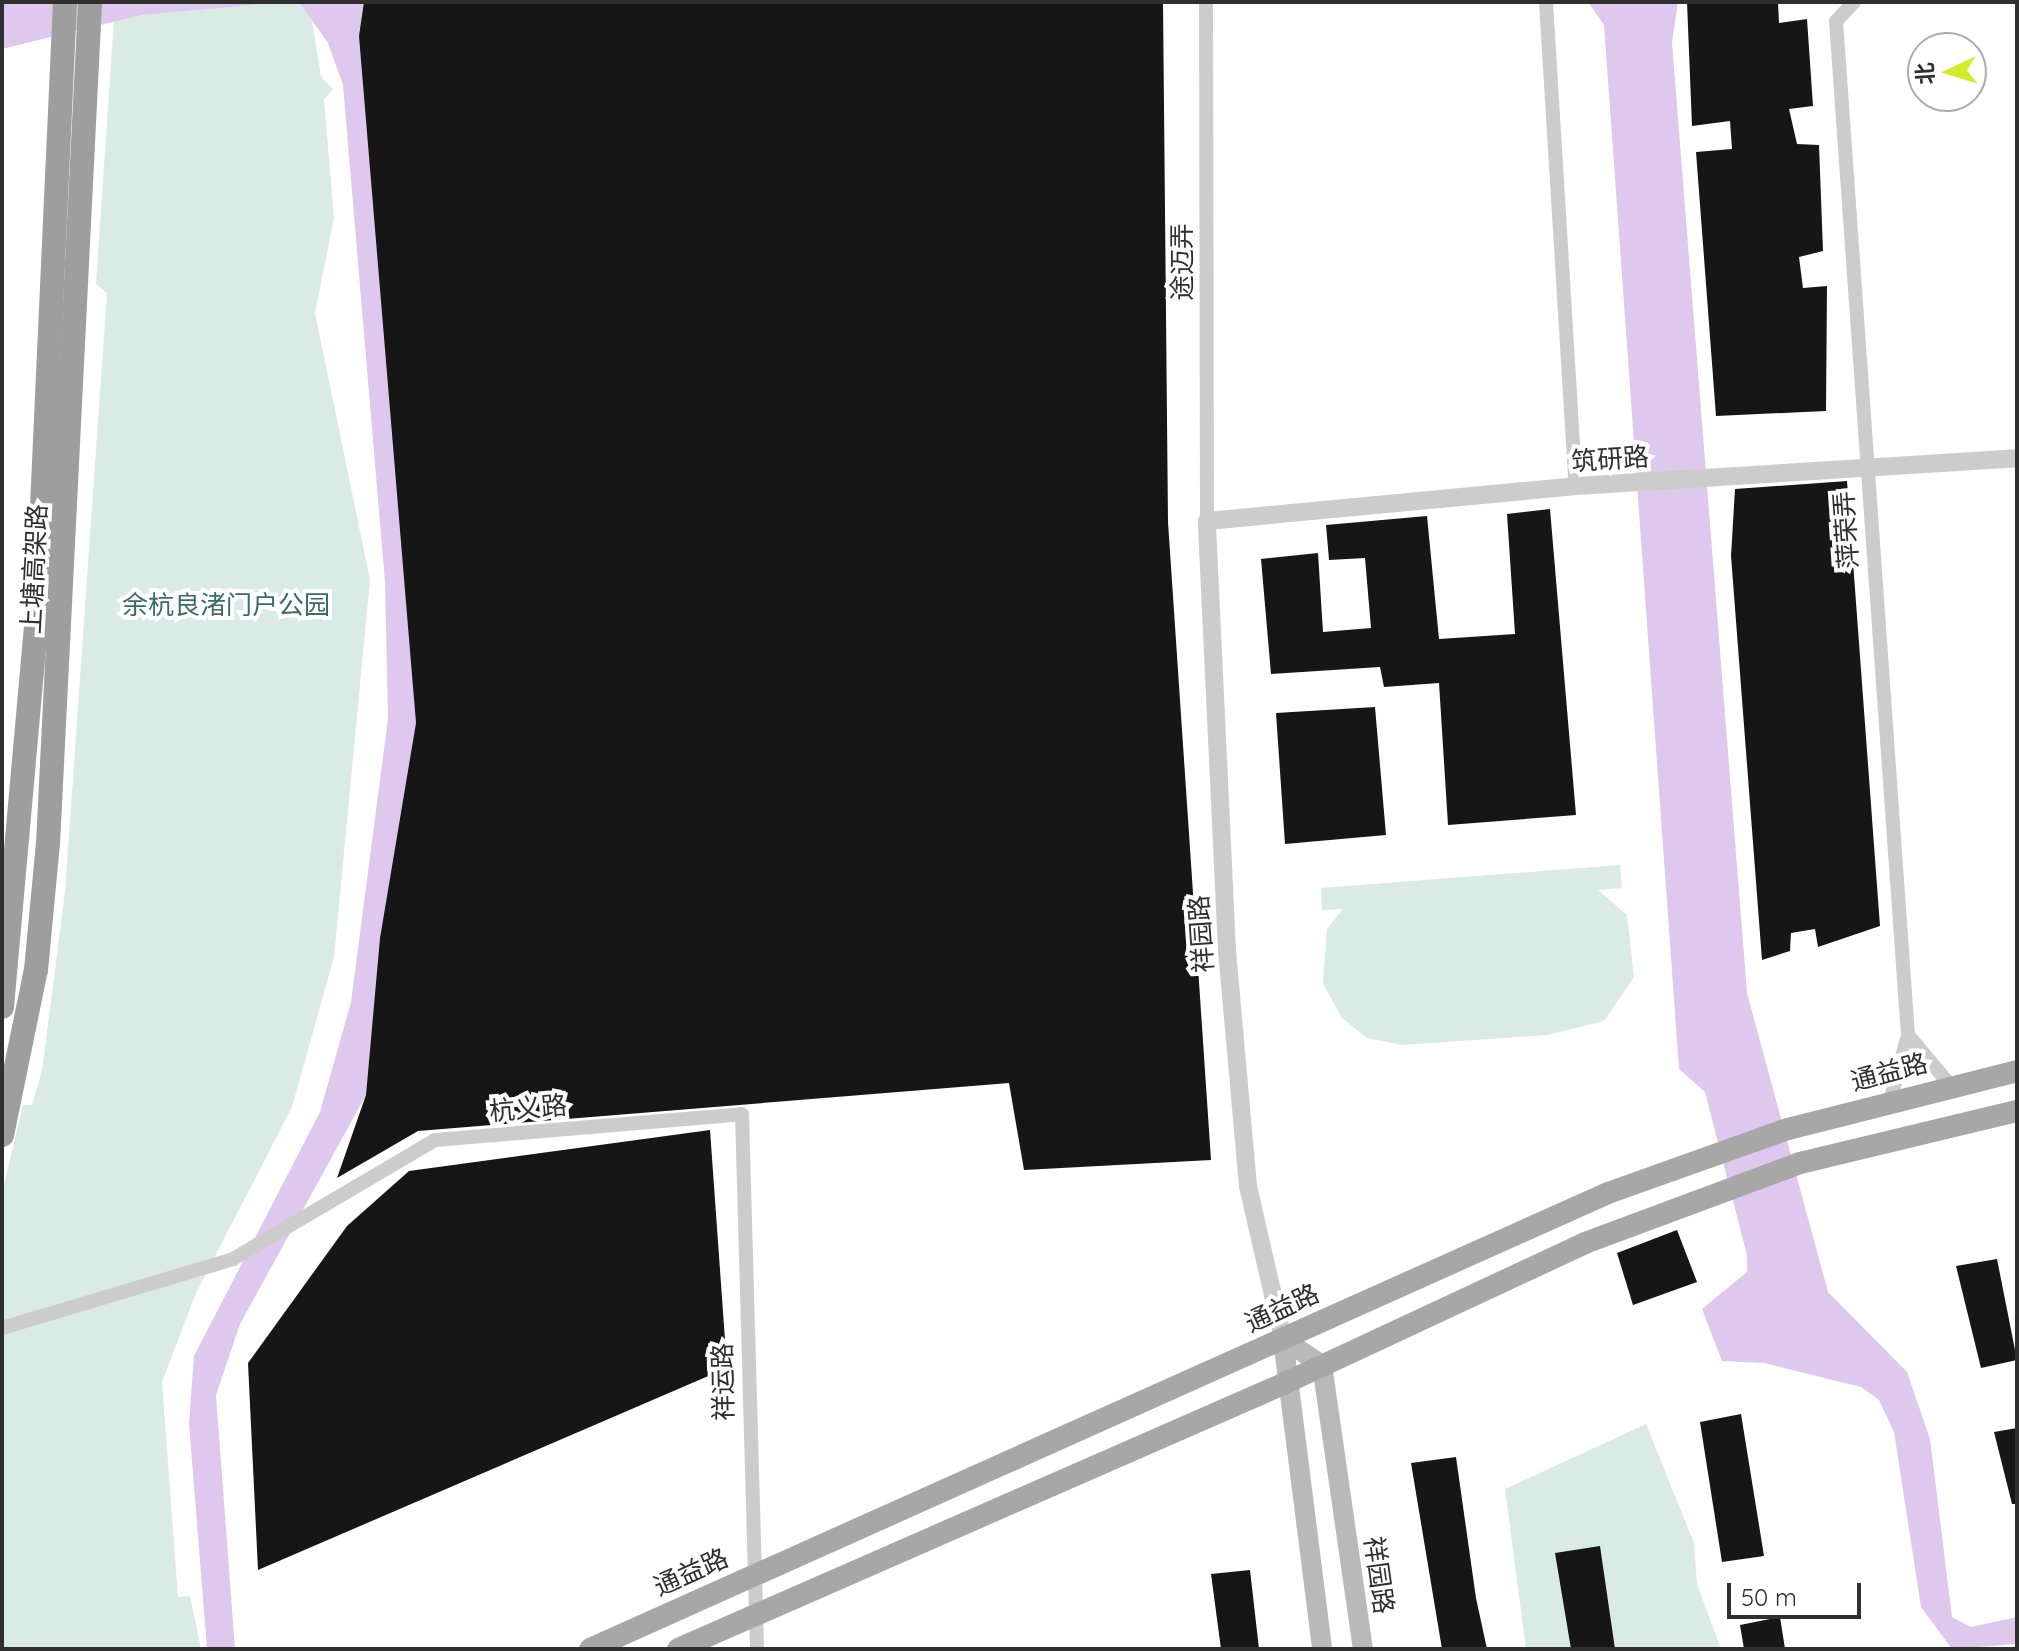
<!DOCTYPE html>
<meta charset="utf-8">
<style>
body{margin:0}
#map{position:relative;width:2019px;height:1651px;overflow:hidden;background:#fff;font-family:Quicksand,"Noto Sans SC",sans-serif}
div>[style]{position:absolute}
.green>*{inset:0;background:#daeae5}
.water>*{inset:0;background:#dfc8ed}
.building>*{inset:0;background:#161616}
.minor>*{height:14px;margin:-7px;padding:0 7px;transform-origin:7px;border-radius:7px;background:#ccc}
.tertiary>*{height:18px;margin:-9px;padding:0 9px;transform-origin:9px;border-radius:9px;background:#ccc}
.secondary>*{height:20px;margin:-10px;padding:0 10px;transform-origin:10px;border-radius:10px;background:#b9b9b9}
.primary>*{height:22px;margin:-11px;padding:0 11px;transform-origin:11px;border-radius:11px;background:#a7a7a7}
.trunk>*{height:24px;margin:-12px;padding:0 12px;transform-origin:12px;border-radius:12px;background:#9e9e9e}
span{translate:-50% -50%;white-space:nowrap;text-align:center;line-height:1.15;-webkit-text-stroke:8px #fff;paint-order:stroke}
.street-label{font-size:26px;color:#2f2f2f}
.park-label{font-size:26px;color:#3a6d61}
.frame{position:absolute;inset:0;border:4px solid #2f2f2f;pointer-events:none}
.north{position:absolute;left:1907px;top:32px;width:80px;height:80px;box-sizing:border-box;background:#fff;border:2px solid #acacac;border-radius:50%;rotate:266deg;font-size:22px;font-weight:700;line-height:32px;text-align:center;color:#2f2f2f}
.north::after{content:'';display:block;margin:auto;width:28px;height:36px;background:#d0ec2b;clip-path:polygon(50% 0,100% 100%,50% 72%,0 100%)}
.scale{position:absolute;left:1727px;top:1583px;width:134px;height:36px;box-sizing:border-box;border:4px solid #2f2f2f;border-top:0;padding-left:10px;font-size:24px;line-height:28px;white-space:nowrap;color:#2f2f2f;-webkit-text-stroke:6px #fff;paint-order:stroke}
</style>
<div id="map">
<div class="green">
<div style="clip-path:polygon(327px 2px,312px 20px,321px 77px,333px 89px,324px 99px,334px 218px,315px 313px,370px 580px,334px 957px,292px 1107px,196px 1293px,162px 1382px,178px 1597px,190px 1596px,201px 1649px,2px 1649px,2px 1193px,23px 1105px,32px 1105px,42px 1071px,65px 892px,107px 293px,96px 284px,115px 4px)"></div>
<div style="clip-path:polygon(1620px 865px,1622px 888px,1598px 890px,1627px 915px,1634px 977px,1604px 1021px,1548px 1035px,1402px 1045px,1367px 1038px,1341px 1017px,1323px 983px,1327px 929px,1343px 909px,1322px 910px,1321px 888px)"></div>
<div style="clip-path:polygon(1646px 1424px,1694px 1543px,1697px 1584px,1721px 1649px,1526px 1649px,1505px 1489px)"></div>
</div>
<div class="water">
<div style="clip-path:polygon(2px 2px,284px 2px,141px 15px,2px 49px)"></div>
<div style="clip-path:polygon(299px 2px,364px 2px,416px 723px,366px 1095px,240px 1324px,216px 1395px,235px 1649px,207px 1649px,189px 1423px,194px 1356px,320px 1112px,351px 1002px,388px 719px,385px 582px,343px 85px,328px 43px)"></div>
<div style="clip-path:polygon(1588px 2px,1678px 2px,1672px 42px,1747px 993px,1828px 1292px,1907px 1372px,1930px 1439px,1952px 1617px,1971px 1627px,2017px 1617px,2017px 1644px,1952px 1649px,1921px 1607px,1894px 1432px,1879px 1400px,1861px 1387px,1764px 1363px,1722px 1361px,1702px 1309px,1747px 1272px,1747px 1255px,1705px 1092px,1679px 1069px,1604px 25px)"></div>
</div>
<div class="building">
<div style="clip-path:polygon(364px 2px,1163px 2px,1168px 522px,1211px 1160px,1024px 1170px,1009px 1083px,418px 1131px,337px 1178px,366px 1095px,380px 938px,416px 723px,359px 36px)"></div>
<div style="clip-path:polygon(1687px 2px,1778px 2px,1779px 23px,1807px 19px,1813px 106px,1789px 109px,1797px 144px,1819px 145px,1823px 251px,1799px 257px,1803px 288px,1827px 286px,1826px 411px,1716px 416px,1696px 152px,1732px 149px,1730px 121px,1692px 126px)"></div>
<div style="clip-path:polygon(1847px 481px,1880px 926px,1818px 947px,1815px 929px,1791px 933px,1790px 951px,1762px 960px,1731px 556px,1735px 489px)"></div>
<div style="clip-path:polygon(1550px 509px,1576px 815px,1448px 825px,1439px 683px,1384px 687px,1380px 667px,1271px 674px,1261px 559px,1318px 553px,1323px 632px,1371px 628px,1365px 558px,1329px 560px,1326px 525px,1427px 516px,1439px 639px,1515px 634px,1507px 514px)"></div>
<div style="clip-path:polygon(1375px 707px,1386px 835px,1285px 844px,1276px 713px)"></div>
<div style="clip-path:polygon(710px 1130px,727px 1368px,258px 1570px,248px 1363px,347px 1226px,409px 1171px)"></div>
<div style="clip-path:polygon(1677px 1230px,1697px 1282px,1633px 1305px,1617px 1253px)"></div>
<div style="clip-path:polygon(1997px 1259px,2017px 1360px,1981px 1368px,1956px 1266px)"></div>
<div style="clip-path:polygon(1741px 1414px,1764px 1556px,1722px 1562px,1700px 1422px)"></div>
<div style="clip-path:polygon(2017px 1428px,2017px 1504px,2012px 1504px,1994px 1432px)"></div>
<div style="clip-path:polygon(1456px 1457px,1476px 1598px,1487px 1649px,1442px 1649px,1411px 1463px)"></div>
<div style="clip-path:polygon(1600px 1546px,1615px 1649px,1571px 1649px,1555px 1553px)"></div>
<div style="clip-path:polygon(1250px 1570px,1259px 1649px,1221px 1649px,1211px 1574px)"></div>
<div style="clip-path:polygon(1780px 1617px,1785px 1649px,1744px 1649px,1740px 1625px)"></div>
</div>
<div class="minor">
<div style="left:1206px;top:2px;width:519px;rotate:89.89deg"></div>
<div style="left:1546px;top:2px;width:485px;rotate:86.5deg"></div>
<div style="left:1854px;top:2px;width:26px;rotate:133deg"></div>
<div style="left:1836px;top:21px;width:1017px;rotate:85.94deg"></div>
<div style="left:1908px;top:1035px;width:68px;rotate:105.3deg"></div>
<div style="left:1908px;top:1035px;width:65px;rotate:50deg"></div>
<div style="left:2px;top:1328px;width:241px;rotate:-16.6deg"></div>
<div style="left:233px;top:1259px;width:234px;rotate:-30.5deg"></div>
<div style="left:435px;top:1140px;width:308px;rotate:-4.8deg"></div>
<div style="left:742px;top:1114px;width:535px;rotate:88.39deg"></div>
</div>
<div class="tertiary">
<div style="left:1283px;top:1339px;width:157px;rotate:-102.9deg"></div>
<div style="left:1248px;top:1186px;width:237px;rotate:-95.1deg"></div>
<div style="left:1227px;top:950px;width:429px;rotate:-92.7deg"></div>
<div style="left:1207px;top:521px;width:371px;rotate:-5.4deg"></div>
<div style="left:1576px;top:486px;width:442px;rotate:-3.6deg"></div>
</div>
<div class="secondary">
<div style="left:1283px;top:1339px;width:47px;rotate:33.7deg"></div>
<div style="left:1322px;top:1365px;width:287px;rotate:81.8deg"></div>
<div style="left:1283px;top:1339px;width:312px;rotate:82.8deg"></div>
</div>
<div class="primary">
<div style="left:590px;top:1649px;width:1115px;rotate:-24.13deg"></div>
<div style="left:1608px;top:1193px;width:191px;rotate:-19.6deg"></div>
<div style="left:1788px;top:1129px;width:236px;rotate:-14.2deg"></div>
<div style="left:678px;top:1649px;width:660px;rotate:-23.65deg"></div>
<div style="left:1283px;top:1384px;width:333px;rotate:-25deg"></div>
<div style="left:1585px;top:1243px;width:229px;rotate:-20.4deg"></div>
<div style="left:1800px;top:1163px;width:223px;rotate:-13.5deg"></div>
</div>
<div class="trunk">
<div style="left:2px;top:1007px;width:393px;rotate:-84.9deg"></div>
<div style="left:37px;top:616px;width:615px;rotate:-87.39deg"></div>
<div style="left:2px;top:1135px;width:168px;rotate:-78.4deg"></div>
<div style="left:36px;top:970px;width:127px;rotate:-84.6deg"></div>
<div style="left:48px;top:844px;width:843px;rotate:-87.14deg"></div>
</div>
<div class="street-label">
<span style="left:1182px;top:262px;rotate:-90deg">途迈弄</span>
<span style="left:1610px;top:459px;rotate:-4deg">筑研路</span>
<span style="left:1846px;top:530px;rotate:-94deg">萍荣弄</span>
<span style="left:34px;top:569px;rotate:-87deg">上塘高架路</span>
<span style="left:1201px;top:934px;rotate:-94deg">祥园路</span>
<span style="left:1889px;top:1072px;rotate:-15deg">通益路</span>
<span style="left:528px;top:1108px;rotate:-5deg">杭义路</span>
<span style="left:1282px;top:1308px;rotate:-25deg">通益路</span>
<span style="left:723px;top:1382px;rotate:-91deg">祥运路</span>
<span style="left:691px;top:1572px;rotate:-24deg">通益路</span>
<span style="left:1379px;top:1575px;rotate:82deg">祥园路</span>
</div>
<div class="park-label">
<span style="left:226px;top:605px">余杭良渚门户公园</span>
</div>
<div class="frame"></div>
<div class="north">北</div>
<div class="scale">50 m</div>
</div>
